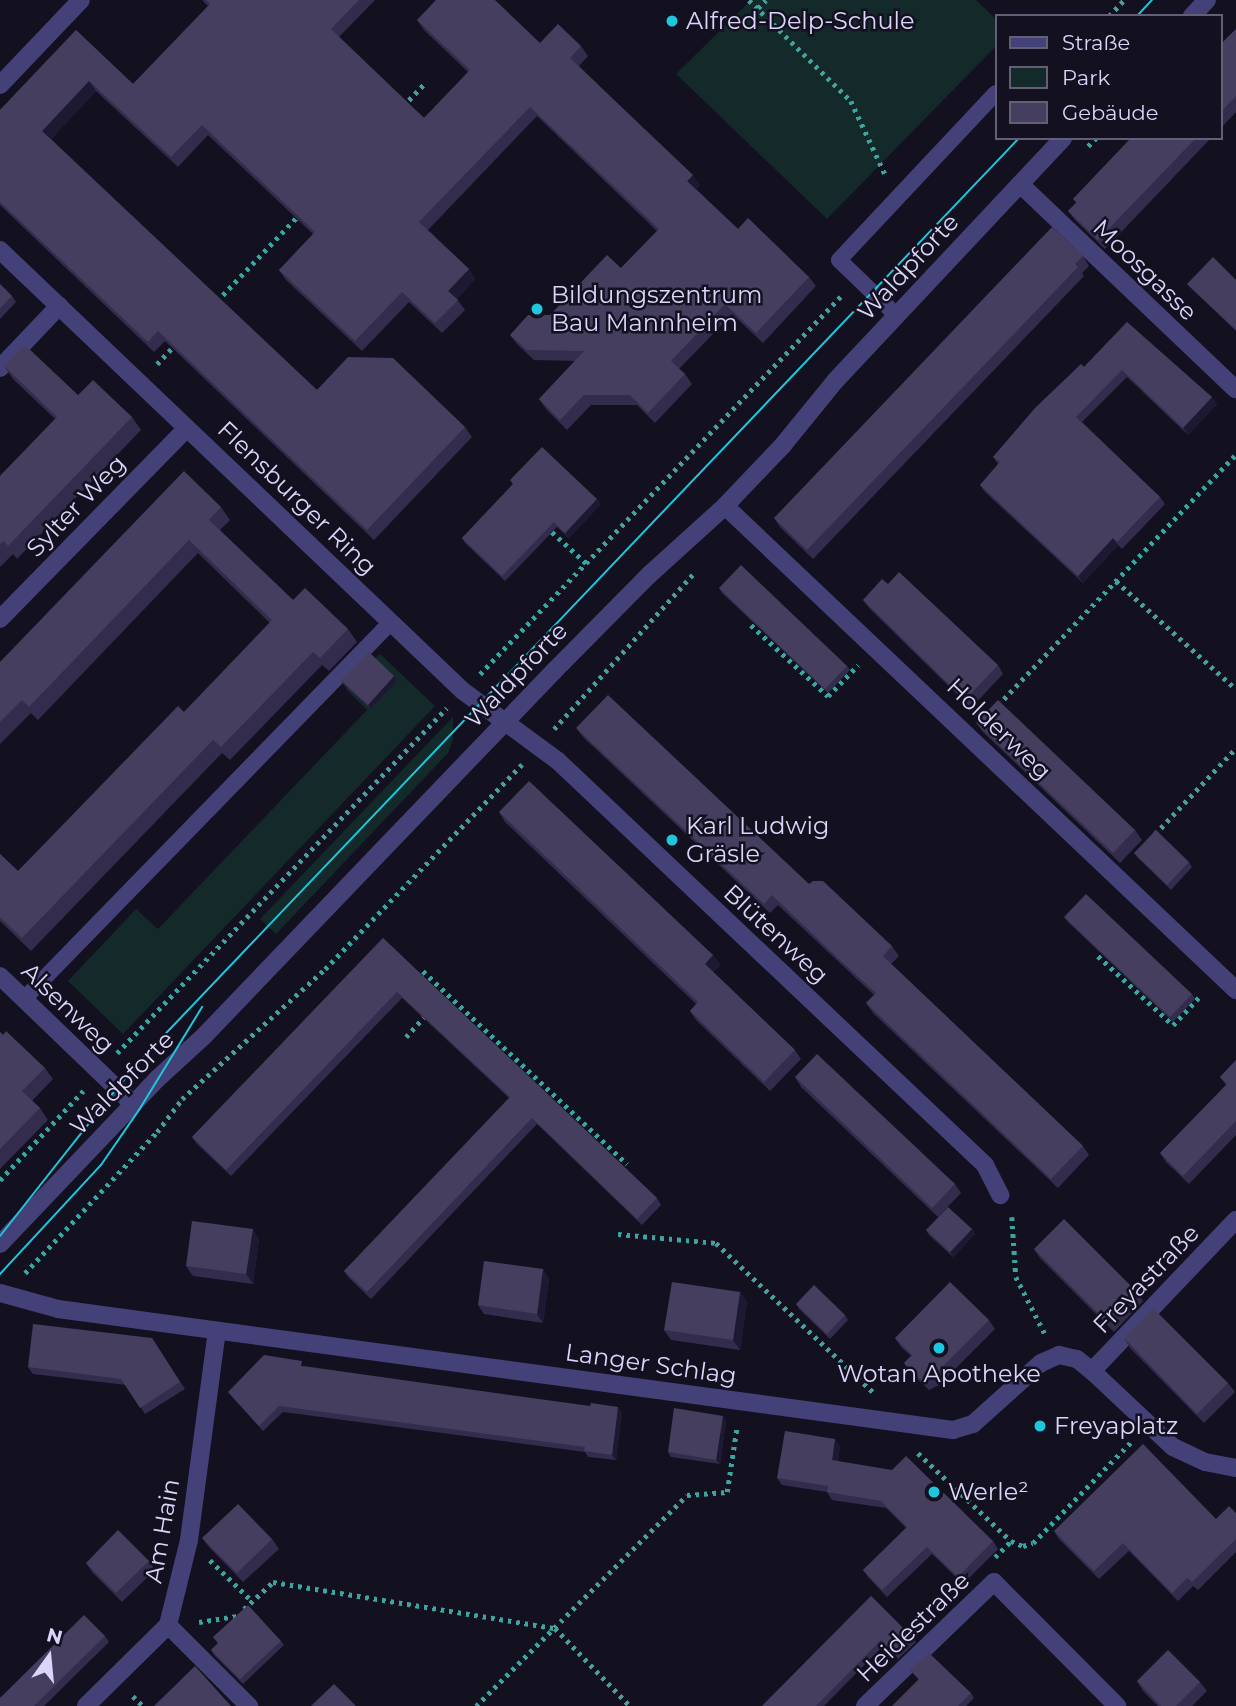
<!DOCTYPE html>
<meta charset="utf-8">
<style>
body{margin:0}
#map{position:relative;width:1236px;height:1706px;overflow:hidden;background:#131020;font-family:Montserrat,sans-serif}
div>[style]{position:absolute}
.green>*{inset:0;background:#142929}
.path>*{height:4.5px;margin-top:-2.25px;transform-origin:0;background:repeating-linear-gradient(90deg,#3ea49f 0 3.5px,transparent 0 8.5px)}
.service>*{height:16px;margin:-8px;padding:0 8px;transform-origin:8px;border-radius:8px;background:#444179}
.minor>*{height:18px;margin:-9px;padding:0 9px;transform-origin:9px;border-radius:9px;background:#444179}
.tertiary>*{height:18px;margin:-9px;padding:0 9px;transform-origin:9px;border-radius:9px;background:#444179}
.tram>*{height:2px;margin:-1px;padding:0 1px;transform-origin:1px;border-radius:1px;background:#1ec7dc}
.wall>*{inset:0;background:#332c4c}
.shaded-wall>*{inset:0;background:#1e1933}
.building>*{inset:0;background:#453e5f}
.dots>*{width:19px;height:19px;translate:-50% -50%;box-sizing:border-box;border:4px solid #131020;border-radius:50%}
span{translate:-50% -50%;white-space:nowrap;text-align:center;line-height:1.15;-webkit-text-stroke:5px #131020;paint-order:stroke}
.poi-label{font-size:24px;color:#dad5f9}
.left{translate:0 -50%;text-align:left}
.street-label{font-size:24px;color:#dad5f9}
.legend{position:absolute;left:995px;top:14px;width:228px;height:126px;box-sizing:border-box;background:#131020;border:2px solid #635f77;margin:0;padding:9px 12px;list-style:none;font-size:21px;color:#dad5f9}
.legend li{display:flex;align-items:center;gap:14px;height:35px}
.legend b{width:35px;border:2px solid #635f77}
.north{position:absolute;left:14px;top:1622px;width:70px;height:70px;-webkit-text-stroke:5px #131020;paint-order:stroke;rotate:15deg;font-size:19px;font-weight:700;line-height:28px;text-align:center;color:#dad5f9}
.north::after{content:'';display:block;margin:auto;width:24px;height:32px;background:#dad5f9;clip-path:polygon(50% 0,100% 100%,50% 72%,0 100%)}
</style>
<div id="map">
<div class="green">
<div style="clip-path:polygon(751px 0,976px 0,996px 19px,996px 46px,827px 219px,676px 74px)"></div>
<div style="clip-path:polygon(380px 654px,435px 706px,123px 1034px,68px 981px,136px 909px,158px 929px,367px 710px,346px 689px)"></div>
<div style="clip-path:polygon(453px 717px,453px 739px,448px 753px,276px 934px,260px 919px)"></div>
</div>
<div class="path">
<div style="left:749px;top:0;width:144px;rotate:44.7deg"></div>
<div style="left:851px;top:101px;width:83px;rotate:65deg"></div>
<div style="left:758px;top:8px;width:11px;rotate:-45deg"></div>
<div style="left:1109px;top:16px;width:22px;rotate:-47deg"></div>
<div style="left:403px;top:106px;width:30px;rotate:-46deg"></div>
<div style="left:1088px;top:146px;width:11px;rotate:-45deg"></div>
<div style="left:217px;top:301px;width:117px;rotate:-46.4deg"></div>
<div style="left:157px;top:364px;width:26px;rotate:-47deg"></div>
<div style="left:552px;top:532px;width:47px;rotate:42.4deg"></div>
<div style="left:1116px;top:581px;width:161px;rotate:42deg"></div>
<div style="left:751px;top:625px;width:105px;rotate:42.7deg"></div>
<div style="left:828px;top:696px;width:43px;rotate:-45.9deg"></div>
<div style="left:480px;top:674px;width:523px;rotate:-46.32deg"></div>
<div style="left:998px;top:705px;width:346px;rotate:-46.5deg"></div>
<div style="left:554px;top:729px;width:208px;rotate:-48.1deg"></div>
<div style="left:1155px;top:834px;width:118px;rotate:-46.7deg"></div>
<div style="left:1098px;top:956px;width:102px;rotate:42.6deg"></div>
<div style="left:1173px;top:1025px;width:42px;rotate:-46.9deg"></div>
<div style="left:423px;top:971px;width:281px;rotate:43.4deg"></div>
<div style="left:406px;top:1037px;width:31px;rotate:-48deg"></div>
<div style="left:117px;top:1053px;width:477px;rotate:-46.3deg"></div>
<div style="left:0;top:1180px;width:122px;rotate:-47deg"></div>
<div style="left:1012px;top:1217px;width:60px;rotate:86.2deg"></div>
<div style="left:1016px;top:1277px;width:64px;rotate:63deg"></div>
<div style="left:618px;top:1234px;width:98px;rotate:5.2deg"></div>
<div style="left:716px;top:1243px;width:219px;rotate:43.5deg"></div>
<div style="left:25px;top:1273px;width:193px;rotate:-46.9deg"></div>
<div style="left:157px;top:1132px;width:41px;rotate:-52.9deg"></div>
<div style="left:182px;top:1099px;width:193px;rotate:-42.3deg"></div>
<div style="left:325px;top:969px;width:284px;rotate:-46.1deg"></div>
<div style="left:918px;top:1453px;width:128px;rotate:43.4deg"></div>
<div style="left:1011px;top:1541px;width:13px;rotate:23deg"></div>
<div style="left:1023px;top:1546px;width:10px;rotate:-17deg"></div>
<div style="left:1033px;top:1543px;width:141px;rotate:-45.9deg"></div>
<div style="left:995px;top:1557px;width:23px;rotate:-45deg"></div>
<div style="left:210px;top:1560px;width:59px;rotate:44.3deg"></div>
<div style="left:244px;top:1609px;width:40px;rotate:-43deg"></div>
<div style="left:273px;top:1582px;width:286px;rotate:9.3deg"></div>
<div style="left:555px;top:1628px;width:108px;rotate:46.1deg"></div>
<div style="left:199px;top:1622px;width:39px;rotate:-9deg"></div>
<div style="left:133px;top:1696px;width:14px;rotate:45deg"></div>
<div style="left:476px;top:1706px;width:298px;rotate:-45deg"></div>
<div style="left:687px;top:1495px;width:40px;rotate:-4.3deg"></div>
<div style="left:727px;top:1492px;width:67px;rotate:-81.4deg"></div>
</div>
<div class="service">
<div style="left:896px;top:315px;width:79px;rotate:-136deg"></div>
<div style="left:839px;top:260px;width:229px;rotate:-46.8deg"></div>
<div style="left:24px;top:999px;width:525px;rotate:-45.77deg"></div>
</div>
<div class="minor">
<div style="left:0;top:85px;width:117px;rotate:-46.4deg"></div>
<div style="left:1020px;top:184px;width:298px;rotate:43.6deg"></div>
<div style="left:0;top:250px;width:639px;rotate:43.61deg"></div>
<div style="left:463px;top:691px;width:118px;rotate:36.4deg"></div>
<div style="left:558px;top:761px;width:588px;rotate:43.41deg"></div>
<div style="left:985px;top:1165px;width:34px;rotate:63deg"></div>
<div style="left:0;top:368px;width:86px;rotate:-46.4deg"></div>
<div style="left:725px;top:506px;width:704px;rotate:43.45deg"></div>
<div style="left:0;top:619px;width:267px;rotate:-45.6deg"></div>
<div style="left:0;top:976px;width:185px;rotate:43.9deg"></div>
<div style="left:0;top:1293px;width:60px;rotate:15.4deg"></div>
<div style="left:58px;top:1309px;width:903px;rotate:7.7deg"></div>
<div style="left:953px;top:1430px;width:21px;rotate:-17deg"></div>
<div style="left:973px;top:1424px;width:91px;rotate:-41.9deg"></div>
<div style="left:1041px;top:1363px;width:20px;rotate:-24deg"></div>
<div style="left:1059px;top:1355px;width:18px;rotate:13deg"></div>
<div style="left:1077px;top:1359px;width:19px;rotate:39deg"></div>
<div style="left:1092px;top:1371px;width:111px;rotate:43.2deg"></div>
<div style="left:1173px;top:1447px;width:35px;rotate:25deg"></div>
<div style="left:1205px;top:1462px;width:32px;rotate:11deg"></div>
<div style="left:1092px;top:1371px;width:209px;rotate:-46.4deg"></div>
<div style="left:168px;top:1625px;width:115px;rotate:45deg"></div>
<div style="left:86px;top:1706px;width:115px;rotate:-44.6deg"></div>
<div style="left:168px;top:1625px;width:88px;rotate:-76.1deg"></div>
<div style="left:189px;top:1540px;width:211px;rotate:-82.4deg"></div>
<div style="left:865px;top:1706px;width:179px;rotate:-43.9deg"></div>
<div style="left:994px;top:1582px;width:175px;rotate:45.2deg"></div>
</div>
<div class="tertiary">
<div style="left:1192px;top:16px;width:22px;rotate:-47deg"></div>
<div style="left:0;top:1244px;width:226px;rotate:-46.4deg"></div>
<div style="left:156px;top:1080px;width:65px;rotate:-42.5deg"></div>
<div style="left:204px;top:1036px;width:506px;rotate:-46.2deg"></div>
<div style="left:554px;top:671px;width:135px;rotate:-45.3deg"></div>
<div style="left:649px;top:575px;width:103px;rotate:-42.2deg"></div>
<div style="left:725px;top:506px;width:84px;rotate:-46.4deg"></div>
<div style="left:783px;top:445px;width:84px;rotate:-50.8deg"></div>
<div style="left:836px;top:380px;width:332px;rotate:-46.8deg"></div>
</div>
<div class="tram">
<div style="left:1137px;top:16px;width:22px;rotate:-47deg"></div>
<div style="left:0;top:1236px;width:189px;rotate:-51.7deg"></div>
<div style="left:117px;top:1088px;width:50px;rotate:-49deg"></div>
<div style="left:150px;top:1050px;width:1260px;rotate:-46.38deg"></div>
<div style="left:0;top:1274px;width:149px;rotate:-47.2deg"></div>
<div style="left:101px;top:1165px;width:67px;rotate:-55.4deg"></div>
<div style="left:139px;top:1110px;width:121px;rotate:-58.5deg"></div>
</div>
<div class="wall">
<div style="clip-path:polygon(202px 0,375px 0,339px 37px,424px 118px,468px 72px,424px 30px,417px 20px,540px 43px,581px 46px,588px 56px,579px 66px,700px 185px,696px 189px,738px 229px,809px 277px,816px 286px,763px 343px,732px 314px,679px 369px,685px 374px,692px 384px,655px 423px,637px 405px,591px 405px,567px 430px,546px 409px,539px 399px,575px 361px,534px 360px,517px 344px,510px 335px,550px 315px,621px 268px,657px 231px,537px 116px,428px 230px,469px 269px,475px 279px,457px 299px,465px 310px,442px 333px,409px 302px,362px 351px,286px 280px,279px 270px,313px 234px,208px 135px,178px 167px,96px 91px,51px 139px,317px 390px,465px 427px,472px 437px,374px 540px,165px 341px,154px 352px,0 205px,0 110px,76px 30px,133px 84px,208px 6px)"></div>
<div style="clip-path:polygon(1236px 29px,1236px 112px,1220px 129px,1220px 45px)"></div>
<div style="clip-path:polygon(1131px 138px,1211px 138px,1105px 249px,1075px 220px,1068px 211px,1076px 203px,1073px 199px)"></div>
<div style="clip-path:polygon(1083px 256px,1089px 266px,1082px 273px,1084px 276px,813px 559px,780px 527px,774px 518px)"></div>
<div style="clip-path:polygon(1236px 280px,1236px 331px,1191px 288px,1187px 284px)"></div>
<div style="clip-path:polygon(0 284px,12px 296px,16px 302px,0 319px)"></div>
<div style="clip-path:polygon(1127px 322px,1217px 404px,1188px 435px,1127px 377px,1082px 422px,1160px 497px,1165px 504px,1122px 549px,1118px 545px,1083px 583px,985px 492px,980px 485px,998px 464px,993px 457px,1084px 367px)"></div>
<div style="clip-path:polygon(4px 366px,132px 417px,141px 430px,17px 559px,13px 554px,0 567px,0 476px,55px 419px,13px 379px)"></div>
<div style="clip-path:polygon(510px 480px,601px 504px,569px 538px,557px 527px,505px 581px,465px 543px,462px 538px,513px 484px)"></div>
<div style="clip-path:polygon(221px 507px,230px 520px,220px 530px,293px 600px,348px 629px,357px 642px,329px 671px,322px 665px,230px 760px,222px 753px,31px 951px,0 921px,0 854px,18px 871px,184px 712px,270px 623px,198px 553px,38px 720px,31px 713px,0 744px,0 662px)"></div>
<div style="clip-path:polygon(888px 584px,998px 665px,1003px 674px,971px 708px,869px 608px,863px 600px)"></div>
<div style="clip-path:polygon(719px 588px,847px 666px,850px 670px,828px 693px,722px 593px)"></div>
<div style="clip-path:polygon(341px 680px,397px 681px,371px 709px,344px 685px)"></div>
<div style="clip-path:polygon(976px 723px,1135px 830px,1142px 840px,1120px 863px,983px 732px)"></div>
<div style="clip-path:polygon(576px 728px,809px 884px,892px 946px,899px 956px,891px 964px,1083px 1146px,1089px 1155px,1058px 1188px,873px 1013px,866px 1003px,874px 995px,778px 905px,770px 913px,583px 737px)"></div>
<div style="clip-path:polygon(499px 812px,713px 955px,720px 965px,713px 972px,795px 1050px,801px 1059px,770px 1091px,696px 1020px,690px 1011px,696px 1004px,505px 822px)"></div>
<div style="clip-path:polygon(1134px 853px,1189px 862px,1192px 867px,1171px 890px,1138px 858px)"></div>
<div style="clip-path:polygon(1064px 917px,1192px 994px,1195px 999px,1173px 1022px,1068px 922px)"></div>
<div style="clip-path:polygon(383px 938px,657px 1198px,661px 1205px,642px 1225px,537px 1124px,371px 1299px,349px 1278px,344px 1271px,509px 1098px,402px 998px,231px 1176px,197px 1144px,192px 1137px)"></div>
<div style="clip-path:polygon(0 1032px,45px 1068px,53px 1079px,32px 1101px,40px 1108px,48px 1120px,0 1169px)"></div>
<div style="clip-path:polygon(1236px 1060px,1236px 1135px,1189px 1184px,1166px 1162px,1160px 1153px,1226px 1085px,1220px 1077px)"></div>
<div style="clip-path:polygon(795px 1077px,955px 1184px,961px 1193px,938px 1217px,801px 1087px)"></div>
<div style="clip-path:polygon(972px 1229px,975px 1234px,953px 1257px,929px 1235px,926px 1230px)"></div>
<div style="clip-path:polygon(259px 1239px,253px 1284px,193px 1276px,186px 1266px)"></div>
<div style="clip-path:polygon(1034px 1249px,1137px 1292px,1143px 1301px,1114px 1332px,1040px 1258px)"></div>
<div style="clip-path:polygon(543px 1269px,549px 1279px,543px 1323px,484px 1314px,478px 1305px)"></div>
<div style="clip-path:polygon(740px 1292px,747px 1302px,740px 1350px,671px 1340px,664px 1330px)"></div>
<div style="clip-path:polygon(796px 1304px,845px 1315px,848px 1320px,830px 1339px,799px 1309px)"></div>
<div style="clip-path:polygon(989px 1320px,995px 1329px,939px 1385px,929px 1390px,910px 1372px,904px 1363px,911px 1356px,901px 1347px,895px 1338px)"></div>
<div style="clip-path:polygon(152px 1338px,185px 1389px,145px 1414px,126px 1385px,33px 1374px,28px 1367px)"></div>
<div style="clip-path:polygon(1124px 1338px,1228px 1383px,1235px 1392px,1204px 1423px,1130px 1348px)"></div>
<div style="clip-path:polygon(305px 1366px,622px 1412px,616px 1460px,588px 1457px,585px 1452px,283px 1412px,263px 1431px,228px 1392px)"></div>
<div style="clip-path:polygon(726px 1420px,720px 1464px,671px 1457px,668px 1452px)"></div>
<div style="clip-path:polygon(840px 1446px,838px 1461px,993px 1541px,998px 1549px,963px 1584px,932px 1554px,887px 1597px,868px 1577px,863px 1570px,906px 1528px,886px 1508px,832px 1500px,827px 1492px,782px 1485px,777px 1478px)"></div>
<div style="clip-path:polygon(1236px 1513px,1236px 1552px,1198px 1590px,1193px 1586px,1178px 1601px,1129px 1551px,1099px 1579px,1059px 1539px,1054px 1531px,1216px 1519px)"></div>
<div style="clip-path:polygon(202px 1538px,272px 1539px,279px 1549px,243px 1582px,209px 1547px)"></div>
<div style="clip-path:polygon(149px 1561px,155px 1570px,122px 1602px,92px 1572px,86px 1563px)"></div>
<div style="clip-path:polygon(871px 1596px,912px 1637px,916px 1642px,898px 1659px,884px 1645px,824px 1706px,762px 1706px)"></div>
<div style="clip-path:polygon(105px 1636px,109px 1642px,44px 1706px,0 1706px)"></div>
<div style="clip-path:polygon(213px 1637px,281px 1641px,284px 1645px,243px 1684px,214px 1655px,211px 1650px,218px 1643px)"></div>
<div style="clip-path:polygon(910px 1670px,971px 1693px,974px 1698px,966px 1706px,892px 1706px,919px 1680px)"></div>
<div style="clip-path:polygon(1137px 1681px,1200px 1682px,1207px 1691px,1192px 1706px,1158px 1706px,1143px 1691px)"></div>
</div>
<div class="shaded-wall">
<div style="clip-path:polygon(89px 81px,96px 91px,49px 141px,42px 131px)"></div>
<div style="clip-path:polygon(693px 175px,700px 185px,694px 191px,687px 181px)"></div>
<div style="clip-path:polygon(469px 269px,475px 279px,455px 301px,448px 291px)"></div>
<div style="clip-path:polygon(1212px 397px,1217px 404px,1188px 435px,1183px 428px)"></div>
<div style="clip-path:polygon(597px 499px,601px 504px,569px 538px,565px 533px)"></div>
<div style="clip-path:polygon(1113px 538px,1118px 545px,1083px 583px,1078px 576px)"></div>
<div style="clip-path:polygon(394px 676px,397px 681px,371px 709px,368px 705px)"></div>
<div style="clip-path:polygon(713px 955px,720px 965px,712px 973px,705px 964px)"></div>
<div style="clip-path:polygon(253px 1229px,259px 1239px,253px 1284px,246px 1274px)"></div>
<div style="clip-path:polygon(972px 1229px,975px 1234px,953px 1257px,950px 1252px)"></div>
<div style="clip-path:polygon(543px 1269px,549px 1279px,543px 1323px,537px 1314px)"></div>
<div style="clip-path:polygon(740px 1292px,747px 1302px,740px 1350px,733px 1340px)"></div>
<div style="clip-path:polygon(618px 1407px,622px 1412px,616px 1460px,612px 1455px)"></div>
<div style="clip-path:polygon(723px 1416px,726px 1420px,720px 1464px,716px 1460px)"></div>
<div style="clip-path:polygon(835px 1439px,840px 1446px,837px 1467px,832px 1460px)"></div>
</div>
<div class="building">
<div style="clip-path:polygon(206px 0,359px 0,331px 29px,424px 118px,470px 70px,417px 20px,436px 0,495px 0,540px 43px,558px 24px,581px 46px,570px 58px,693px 175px,687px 181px,738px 229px,748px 218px,809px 277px,756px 333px,725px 304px,671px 361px,685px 374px,648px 413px,630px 395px,584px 395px,560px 420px,539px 399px,584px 351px,527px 350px,510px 335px,528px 315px,550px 315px,607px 255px,621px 268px,659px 229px,530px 107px,419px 222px,469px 269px,448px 291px,458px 300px,435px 323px,402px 292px,355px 341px,279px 270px,315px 232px,202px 125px,171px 157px,89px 81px,42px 131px,317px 390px,348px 357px,393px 358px,465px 427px,367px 530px,158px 331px,148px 342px,0 202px,0 110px,76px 30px,133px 84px,210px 4px)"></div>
<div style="clip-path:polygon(1236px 29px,1236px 96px,1220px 113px,1220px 45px)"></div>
<div style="clip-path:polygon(1131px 138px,1196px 138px,1098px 240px,1068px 211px,1077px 202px,1073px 199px)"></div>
<div style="clip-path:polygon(1052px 227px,1083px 256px,1075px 264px,1078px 267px,807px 550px,774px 518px)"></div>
<div style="clip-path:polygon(1213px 257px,1236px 280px,1236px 330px,1187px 284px)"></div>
<div style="clip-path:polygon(0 284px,12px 296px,0 308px)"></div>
<div style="clip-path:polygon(1127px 322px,1212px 397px,1183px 428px,1122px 370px,1076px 417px,1160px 497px,1117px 542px,1113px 538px,1078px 576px,980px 485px,1000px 462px,993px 457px,1035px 408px,1081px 364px,1084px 367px)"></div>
<div style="clip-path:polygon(25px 345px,78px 395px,93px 380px,132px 417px,8px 546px,4px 541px,0 544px,0 476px,57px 417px,4px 366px)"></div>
<div style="clip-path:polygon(542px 447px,597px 499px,565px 533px,554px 522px,502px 576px,462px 538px,513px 484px,510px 480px)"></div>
<div style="clip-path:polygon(184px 471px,221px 507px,209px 520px,293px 600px,305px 588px,348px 629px,320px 658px,313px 652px,221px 747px,213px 740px,22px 938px,0 917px,0 854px,18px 871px,178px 706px,184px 712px,272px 620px,189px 540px,29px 707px,22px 700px,0 722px,0 662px)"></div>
<div style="clip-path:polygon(741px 565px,847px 666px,825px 689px,719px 588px)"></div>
<div style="clip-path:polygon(899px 572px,998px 665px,965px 700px,863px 600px,882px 579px,888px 584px)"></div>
<div style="clip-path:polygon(369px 652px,394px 676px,368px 705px,341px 680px)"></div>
<div style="clip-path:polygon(608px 695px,809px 884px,813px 881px,823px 881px,874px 929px,892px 946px,883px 956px,1083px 1146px,1051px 1179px,866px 1003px,876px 993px,842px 962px,772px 895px,764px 904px,576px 728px)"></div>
<div style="clip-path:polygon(998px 700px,1135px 830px,1113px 853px,976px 723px)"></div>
<div style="clip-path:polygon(529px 781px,713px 955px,705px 964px,795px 1050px,764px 1082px,690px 1011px,698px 1002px,499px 812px)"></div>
<div style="clip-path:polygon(1156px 830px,1189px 862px,1167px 885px,1134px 853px)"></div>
<div style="clip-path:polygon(1086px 894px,1192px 994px,1170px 1017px,1064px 917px)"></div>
<div style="clip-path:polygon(383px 938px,657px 1198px,637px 1219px,532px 1118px,367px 1292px,344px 1271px,510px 1097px,397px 992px,226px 1170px,192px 1137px)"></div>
<div style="clip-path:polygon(6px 1031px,45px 1068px,22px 1091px,40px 1108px,0 1149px,0 1032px,3px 1035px)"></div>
<div style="clip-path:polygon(817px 1054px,955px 1184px,932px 1208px,795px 1077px)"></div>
<div style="clip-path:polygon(1236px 1060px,1236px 1121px,1183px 1176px,1160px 1153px,1227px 1084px,1220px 1077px)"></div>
<div style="clip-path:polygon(948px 1207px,972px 1229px,950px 1252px,926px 1230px)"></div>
<div style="clip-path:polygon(1064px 1219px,1137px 1292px,1107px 1322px,1034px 1249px)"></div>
<div style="clip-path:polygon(192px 1221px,253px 1229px,246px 1274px,186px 1266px)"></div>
<div style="clip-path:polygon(484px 1261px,543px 1269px,537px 1314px,478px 1305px)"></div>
<div style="clip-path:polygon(672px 1282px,740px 1292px,733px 1340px,664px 1330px)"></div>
<div style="clip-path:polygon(950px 1282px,989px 1320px,933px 1376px,922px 1381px,904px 1363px,912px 1355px,895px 1338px)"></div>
<div style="clip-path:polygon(814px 1285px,845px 1315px,827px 1334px,796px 1304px)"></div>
<div style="clip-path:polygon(1153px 1308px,1228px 1383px,1197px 1414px,1124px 1338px)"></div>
<div style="clip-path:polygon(33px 1324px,152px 1338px,180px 1382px,140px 1408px,121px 1379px,28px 1367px)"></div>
<div style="clip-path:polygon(264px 1355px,302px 1361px,301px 1366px,590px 1406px,591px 1403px,618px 1407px,612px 1455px,584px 1451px,585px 1447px,279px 1406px,259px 1426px,228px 1392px)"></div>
<div style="clip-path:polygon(674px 1408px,723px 1416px,716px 1460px,668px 1452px)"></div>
<div style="clip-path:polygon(785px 1431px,835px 1439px,832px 1460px,892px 1470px,906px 1456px,993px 1541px,958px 1577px,927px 1547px,882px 1590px,863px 1570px,907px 1527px,881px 1501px,827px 1492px,828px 1486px,777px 1478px)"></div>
<div style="clip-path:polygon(1143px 1444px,1216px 1519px,1229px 1506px,1236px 1513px,1236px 1539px,1192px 1582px,1187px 1578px,1172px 1593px,1123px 1543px,1094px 1571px,1054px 1531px)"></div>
<div style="clip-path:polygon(238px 1504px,272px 1539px,237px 1573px,202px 1538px)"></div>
<div style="clip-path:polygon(118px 1530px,149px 1561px,116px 1593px,86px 1563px)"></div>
<div style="clip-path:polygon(871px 1596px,912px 1637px,894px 1654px,881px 1640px,816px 1706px,762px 1706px)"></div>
<div style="clip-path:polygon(248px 1605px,281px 1641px,240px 1679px,211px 1650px,218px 1643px,213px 1637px)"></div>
<div style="clip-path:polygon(84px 1615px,105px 1636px,34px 1706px,0 1706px,0 1698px)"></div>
<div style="clip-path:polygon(1168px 1650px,1200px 1682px,1176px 1706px,1161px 1706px,1137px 1681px)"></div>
<div style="clip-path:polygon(929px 1653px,971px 1693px,958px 1706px,892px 1706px,919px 1679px,910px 1670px)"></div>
<div style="clip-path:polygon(195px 1666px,231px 1706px,154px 1706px)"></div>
<div style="clip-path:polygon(334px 1684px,356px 1706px,311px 1706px)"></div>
</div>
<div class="dots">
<div style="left:672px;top:21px;background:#1ec7dc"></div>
<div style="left:537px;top:309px;background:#1ec7dc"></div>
<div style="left:672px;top:840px;background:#1ec7dc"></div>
<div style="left:939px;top:1348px;background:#1ec7dc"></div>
<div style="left:1040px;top:1426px;background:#1ec7dc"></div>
<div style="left:934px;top:1492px;background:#1ec7dc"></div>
</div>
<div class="poi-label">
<span class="left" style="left:686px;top:21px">Alfred-Delp-Schule</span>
<span class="left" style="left:551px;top:309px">Bildungszentrum<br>Bau Mannheim</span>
<span class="left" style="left:686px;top:840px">Karl Ludwig<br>Gräsle</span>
<span style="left:939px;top:1374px">Wotan Apotheke</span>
<span class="left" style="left:1054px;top:1426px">Freyaplatz</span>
<span class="left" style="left:948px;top:1492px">Werle²</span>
</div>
<div class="street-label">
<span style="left:908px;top:267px;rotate:-47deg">Waldpforte</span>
<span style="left:1145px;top:270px;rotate:44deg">Moosgasse</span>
<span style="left:297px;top:498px;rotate:44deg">Flensburger Ring</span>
<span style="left:76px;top:506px;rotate:-46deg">Sylter Weg</span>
<span style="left:516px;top:675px;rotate:-46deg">Waldpforte</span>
<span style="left:999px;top:729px;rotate:44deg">Holderweg</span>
<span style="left:776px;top:934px;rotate:43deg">Blütenweg</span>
<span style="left:68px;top:1008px;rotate:44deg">Alsenweg</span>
<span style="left:122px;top:1083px;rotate:-45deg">Waldpforte</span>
<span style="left:1146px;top:1279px;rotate:-46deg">Freyastraße</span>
<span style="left:651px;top:1364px;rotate:8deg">Langer Schlag</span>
<span style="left:162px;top:1531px;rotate:-80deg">Am Hain</span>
<span style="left:913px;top:1627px;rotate:-44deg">Heidestraße</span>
</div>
<ul class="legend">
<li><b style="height:9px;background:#444179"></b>Straße</li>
<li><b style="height:19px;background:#142929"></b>Park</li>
<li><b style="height:19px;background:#453e5f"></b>Gebäude</li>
</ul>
<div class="north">N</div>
</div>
